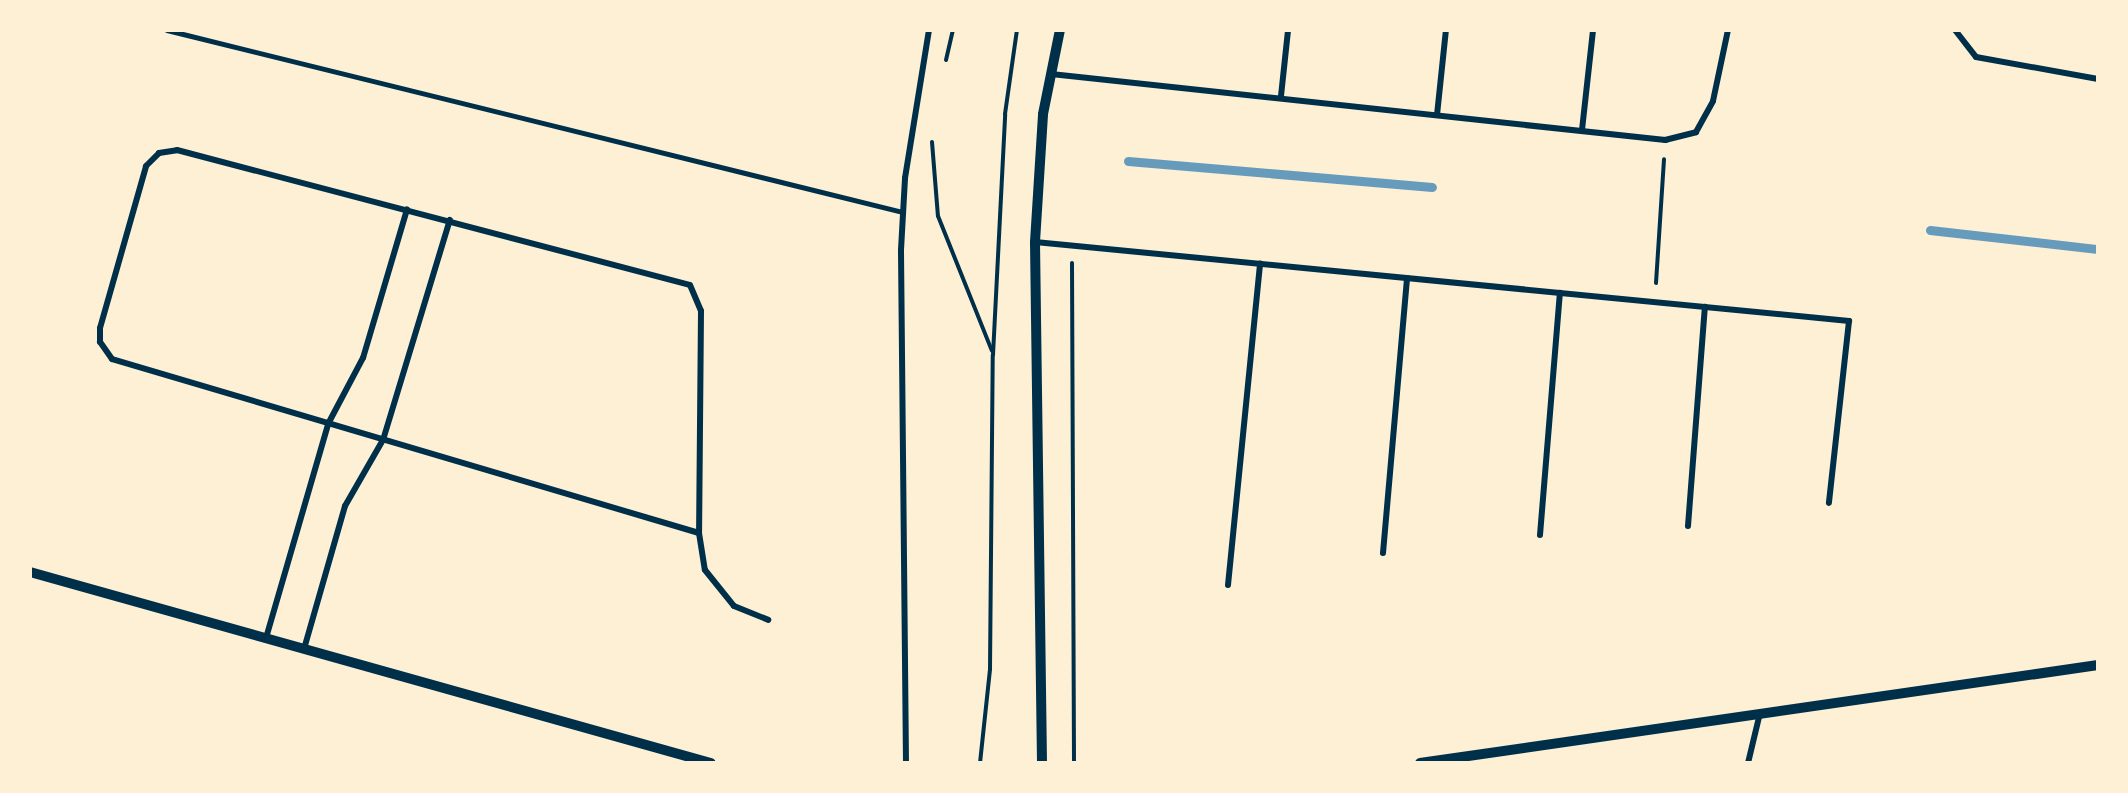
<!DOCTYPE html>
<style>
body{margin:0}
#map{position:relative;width:2128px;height:793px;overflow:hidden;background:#fdf0d5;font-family:Montserrat,sans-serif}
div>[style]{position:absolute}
.stream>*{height:9px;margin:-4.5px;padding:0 4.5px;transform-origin:4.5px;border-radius:4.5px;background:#669bbc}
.path>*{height:4px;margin:-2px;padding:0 2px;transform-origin:2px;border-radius:2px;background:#003049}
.service>*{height:4.5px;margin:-2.25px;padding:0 2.25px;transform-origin:2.25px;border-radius:2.25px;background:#003049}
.minor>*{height:6px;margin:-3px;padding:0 3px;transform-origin:3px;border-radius:3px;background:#003049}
.tertiary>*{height:10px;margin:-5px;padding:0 5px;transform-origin:5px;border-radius:5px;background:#003049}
span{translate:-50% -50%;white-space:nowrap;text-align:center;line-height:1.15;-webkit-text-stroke:5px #fdf0d5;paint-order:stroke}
.frame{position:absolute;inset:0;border:32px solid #fdf0d5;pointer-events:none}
</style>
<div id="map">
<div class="stream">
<div style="left:1128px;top:161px;width:305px;rotate:4.9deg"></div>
<div style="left:1930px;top:230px;width:169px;rotate:6.5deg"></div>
</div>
<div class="path">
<div style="left:946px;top:60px;width:31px;rotate:-77deg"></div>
<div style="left:932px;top:142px;width:74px;rotate:85.4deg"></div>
<div style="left:938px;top:216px;width:145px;rotate:68.2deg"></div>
<div style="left:1072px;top:263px;width:500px;rotate:89.77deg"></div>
<div style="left:1656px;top:283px;width:124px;rotate:-86.3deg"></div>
<div style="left:980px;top:763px;width:95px;rotate:-83.9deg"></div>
<div style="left:990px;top:669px;width:314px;rotate:-89.5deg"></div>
<div style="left:993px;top:355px;width:241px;rotate:-87.1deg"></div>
<div style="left:1005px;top:114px;width:85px;rotate:-81.9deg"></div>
</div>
<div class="service">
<div style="left:167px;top:30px;width:758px;rotate:13.89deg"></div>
</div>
<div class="minor">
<div style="left:1955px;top:30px;width:34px;rotate:52deg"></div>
<div style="left:1976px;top:57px;width:124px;rotate:10.2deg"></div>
<div style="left:1051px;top:74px;width:618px;rotate:6.14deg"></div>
<div style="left:1665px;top:140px;width:32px;rotate:-14deg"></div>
<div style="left:1696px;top:132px;width:35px;rotate:-61deg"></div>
<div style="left:1713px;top:101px;width:73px;rotate:-78.1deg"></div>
<div style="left:1281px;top:96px;width:66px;rotate:-83.9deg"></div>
<div style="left:1437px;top:115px;width:85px;rotate:-84deg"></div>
<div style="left:1582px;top:130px;width:101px;rotate:-83.7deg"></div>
<div style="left:177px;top:150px;width:530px;rotate:14.74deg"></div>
<div style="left:690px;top:285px;width:28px;rotate:67deg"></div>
<div style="left:701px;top:311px;width:222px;rotate:90.5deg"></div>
<div style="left:699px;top:533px;width:612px;rotate:-163.49deg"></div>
<div style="left:112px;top:359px;width:21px;rotate:-125deg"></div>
<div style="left:100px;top:342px;width:14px;rotate:-90deg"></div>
<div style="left:100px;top:328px;width:168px;rotate:-74.1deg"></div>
<div style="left:146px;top:166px;width:18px;rotate:-45deg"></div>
<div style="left:159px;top:153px;width:18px;rotate:-9deg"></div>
<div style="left:1035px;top:242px;width:818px;rotate:5.54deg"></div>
<div style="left:1849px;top:321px;width:183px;rotate:96.3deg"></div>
<div style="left:1688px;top:526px;width:220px;rotate:-85.6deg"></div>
<div style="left:699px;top:533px;width:37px;rotate:81deg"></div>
<div style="left:705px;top:570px;width:46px;rotate:51.1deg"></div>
<div style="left:734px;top:606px;width:37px;rotate:22deg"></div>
<div style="left:1540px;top:535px;width:243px;rotate:-85.3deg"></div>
<div style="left:1383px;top:553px;width:276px;rotate:-85deg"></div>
<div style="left:1228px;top:585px;width:323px;rotate:-84.3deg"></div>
<div style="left:266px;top:638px;width:223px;rotate:-73.8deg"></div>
<div style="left:328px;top:424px;width:75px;rotate:-62.1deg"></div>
<div style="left:363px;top:358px;width:155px;rotate:-73.5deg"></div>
<div style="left:304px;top:649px;width:149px;rotate:-74deg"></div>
<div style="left:345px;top:506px;width:76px;rotate:-60.1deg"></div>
<div style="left:383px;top:440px;width:230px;rotate:-73.1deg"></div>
<div style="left:906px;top:763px;width:513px;rotate:-90.56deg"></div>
<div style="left:901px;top:250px;width:72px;rotate:-86.8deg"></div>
<div style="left:905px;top:178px;width:150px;rotate:-80.8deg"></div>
<div style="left:1748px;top:763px;width:51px;rotate:-76.5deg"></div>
</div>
<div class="tertiary">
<div style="left:30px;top:572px;width:707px;rotate:15.67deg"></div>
<div style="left:1042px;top:763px;width:521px;rotate:-90.77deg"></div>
<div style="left:1035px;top:242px;width:128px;rotate:-86.4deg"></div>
<div style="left:1043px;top:114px;width:86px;rotate:-78.6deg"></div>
<div style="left:1420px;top:763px;width:685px;rotate:-8.22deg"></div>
</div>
<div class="frame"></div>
</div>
